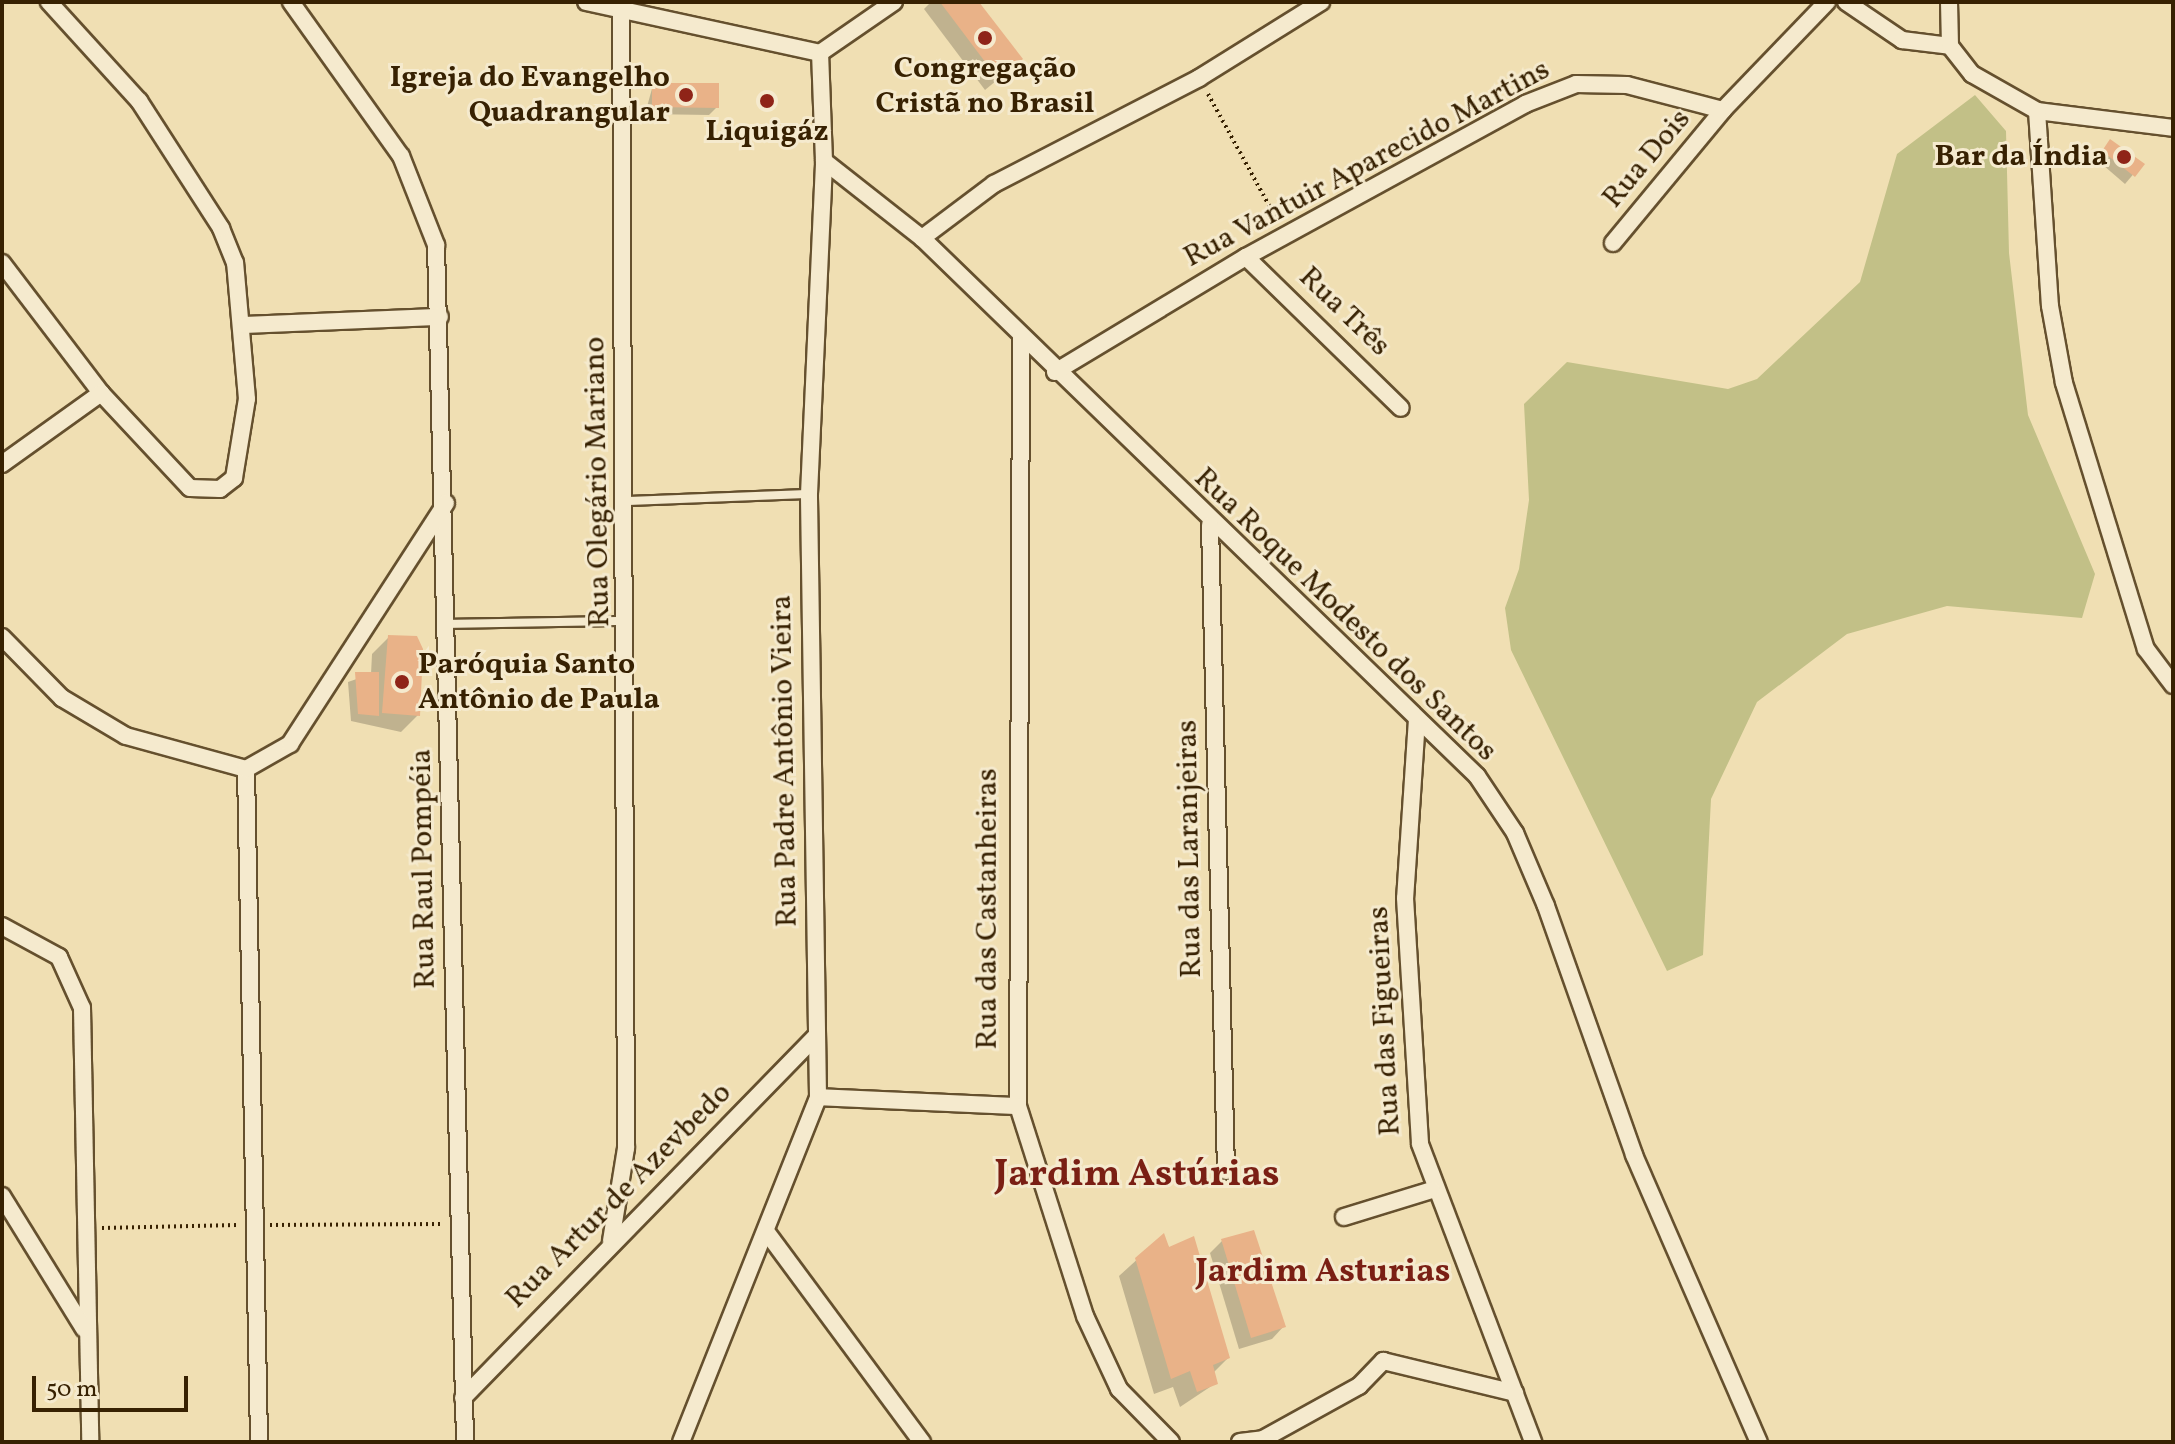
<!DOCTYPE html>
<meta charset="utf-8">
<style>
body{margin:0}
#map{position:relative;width:2175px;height:1444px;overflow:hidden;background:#f0dfb3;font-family:Vollkorn,serif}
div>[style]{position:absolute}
.green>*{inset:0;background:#c2c087}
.shadow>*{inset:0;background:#0003}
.building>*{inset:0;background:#e9b288}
.path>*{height:4px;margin-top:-2px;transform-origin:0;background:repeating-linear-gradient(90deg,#372102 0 2px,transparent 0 6px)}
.roads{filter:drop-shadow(2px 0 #65502e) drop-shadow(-2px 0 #65502e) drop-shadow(0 2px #65502e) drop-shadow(0 -2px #65502e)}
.lane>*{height:8px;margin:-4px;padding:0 4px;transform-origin:4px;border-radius:4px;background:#f5eace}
.street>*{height:16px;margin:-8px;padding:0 8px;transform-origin:8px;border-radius:8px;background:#f5eace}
.dots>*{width:22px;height:22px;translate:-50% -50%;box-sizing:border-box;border:4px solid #f5eace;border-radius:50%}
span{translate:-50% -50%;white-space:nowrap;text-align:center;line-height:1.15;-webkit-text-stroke:6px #f5eace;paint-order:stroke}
.poi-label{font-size:30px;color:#372102;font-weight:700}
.right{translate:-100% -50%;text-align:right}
.left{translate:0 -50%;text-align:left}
.street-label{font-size:30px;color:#372102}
.quarter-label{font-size:34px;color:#7a1f14;font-weight:700}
.district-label{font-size:38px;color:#7a1f14;font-weight:700}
.frame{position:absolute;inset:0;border:4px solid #372102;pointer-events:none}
.scale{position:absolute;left:32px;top:1376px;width:156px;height:36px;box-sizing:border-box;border:4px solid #372102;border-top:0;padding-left:10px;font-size:24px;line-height:28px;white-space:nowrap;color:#372102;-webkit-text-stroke:6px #f5eace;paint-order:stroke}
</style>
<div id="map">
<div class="green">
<div style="clip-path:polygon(1975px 95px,2006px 131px,2009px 253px,2028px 415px,2095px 574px,2082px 618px,1947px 606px,1847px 634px,1757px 702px,1711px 799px,1703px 955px,1667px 971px,1511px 650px,1505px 608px,1519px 569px,1529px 500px,1524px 404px,1567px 362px,1728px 389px,1757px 379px,1860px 282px,1897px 154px)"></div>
</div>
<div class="shadow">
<div style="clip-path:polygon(931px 2px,974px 2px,1008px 71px,985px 90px,924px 9px)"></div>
<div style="clip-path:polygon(653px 85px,717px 107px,709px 115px,645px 114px)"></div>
<div style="clip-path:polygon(2110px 142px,2142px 164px,2125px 184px,2096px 159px)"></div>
<div style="clip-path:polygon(389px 637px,418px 715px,401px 732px,351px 721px,348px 682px,371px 674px,372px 654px)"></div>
<div style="clip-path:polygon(1163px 1236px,1228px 1358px,1213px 1373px,1216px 1383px,1180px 1407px,1173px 1387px,1154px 1394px,1119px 1276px)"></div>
<div style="clip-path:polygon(1222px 1241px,1284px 1326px,1272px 1339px,1239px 1349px,1210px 1253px)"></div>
</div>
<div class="building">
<div style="clip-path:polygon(940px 2px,979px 2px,1023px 59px,998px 79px)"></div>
<div style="clip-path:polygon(652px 83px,719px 83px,719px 108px,652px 107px)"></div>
<div style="clip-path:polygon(2110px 139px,2145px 164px,2135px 177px,2102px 151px)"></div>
<div style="clip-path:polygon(388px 635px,417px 636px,423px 649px,420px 716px,382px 713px)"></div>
<div style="clip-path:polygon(355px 672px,379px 672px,379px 716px,358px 714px)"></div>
<div style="clip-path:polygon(1254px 1230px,1286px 1327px,1251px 1338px,1221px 1239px)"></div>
<div style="clip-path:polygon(1164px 1233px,1169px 1247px,1194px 1236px,1230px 1358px,1213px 1365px,1218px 1384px,1197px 1392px,1190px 1371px,1171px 1379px,1135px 1258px)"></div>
</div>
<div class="path">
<div style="left:1208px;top:94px;width:144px;rotate:61.3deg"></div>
<div style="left:270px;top:1225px;width:171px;rotate:-0.3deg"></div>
<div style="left:102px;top:1228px;width:135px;rotate:-1.3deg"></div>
</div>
<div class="roads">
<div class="lane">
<div style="left:626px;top:501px;width:183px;rotate:-2.2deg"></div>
<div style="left:447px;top:624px;width:180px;rotate:-1deg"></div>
</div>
<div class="street">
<div style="left:291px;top:2px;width:189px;rotate:54.5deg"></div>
<div style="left:401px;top:156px;width:96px;rotate:68.5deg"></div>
<div style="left:436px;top:245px;width:1197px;rotate:88.61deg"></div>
<div style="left:586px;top:2px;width:239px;rotate:12.3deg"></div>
<div style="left:820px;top:53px;width:90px;rotate:-34.6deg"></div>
<div style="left:1846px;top:2px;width:68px;rotate:34.2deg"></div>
<div style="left:1902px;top:40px;width:48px;rotate:7.1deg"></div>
<div style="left:1949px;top:2px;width:44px;rotate:88.7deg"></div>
<div style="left:1950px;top:46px;width:36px;rotate:52deg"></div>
<div style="left:1972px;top:74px;width:75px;rotate:29.6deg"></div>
<div style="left:2037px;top:111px;width:137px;rotate:7.1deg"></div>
<div style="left:2037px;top:111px;width:195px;rotate:86.2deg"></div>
<div style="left:2050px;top:306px;width:78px;rotate:79.7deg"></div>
<div style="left:2064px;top:383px;width:278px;rotate:72.9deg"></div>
<div style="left:2146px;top:649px;width:45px;rotate:53.1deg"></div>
<div style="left:824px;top:161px;width:125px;rotate:38.2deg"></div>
<div style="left:922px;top:238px;width:773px;rotate:44.11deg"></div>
<div style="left:1477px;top:776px;width:69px;rotate:56.3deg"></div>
<div style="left:1515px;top:833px;width:79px;rotate:67deg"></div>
<div style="left:1546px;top:906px;width:264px;rotate:70.5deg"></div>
<div style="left:1634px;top:1155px;width:313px;rotate:66.5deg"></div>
<div style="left:922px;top:238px;width:90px;rotate:-36.9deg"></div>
<div style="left:994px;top:184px;width:231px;rotate:-27.3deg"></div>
<div style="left:1199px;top:78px;width:144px;rotate:-31.9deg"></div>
<div style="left:1613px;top:243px;width:173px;rotate:-50.4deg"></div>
<div style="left:1723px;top:110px;width:150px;rotate:-46.1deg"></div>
<div style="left:1246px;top:257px;width:216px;rotate:44.3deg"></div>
<div style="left:2px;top:263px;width:163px;rotate:52.7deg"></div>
<div style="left:101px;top:393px;width:130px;rotate:46.9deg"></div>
<div style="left:190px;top:488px;width:30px;rotate:2deg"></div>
<div style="left:220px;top:489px;width:18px;rotate:-38deg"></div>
<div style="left:234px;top:478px;width:80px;rotate:-80.7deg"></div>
<div style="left:247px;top:399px;width:137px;rotate:-95deg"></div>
<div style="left:235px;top:263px;width:38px;rotate:-112deg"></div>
<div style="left:221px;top:228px;width:151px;rotate:-122.8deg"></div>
<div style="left:139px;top:101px;width:134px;rotate:-132.3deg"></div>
<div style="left:246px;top:325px;width:194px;rotate:-2.4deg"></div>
<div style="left:1021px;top:336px;width:770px;rotate:90.22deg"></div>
<div style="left:1018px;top:1106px;width:220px;rotate:72.3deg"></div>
<div style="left:1085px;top:1316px;width:81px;rotate:65deg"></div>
<div style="left:1119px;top:1389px;width:74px;rotate:45.5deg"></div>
<div style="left:1055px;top:372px;width:223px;rotate:-31.1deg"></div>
<div style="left:1246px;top:257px;width:318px;rotate:-28.7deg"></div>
<div style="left:1525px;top:104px;width:55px;rotate:-21.4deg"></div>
<div style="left:1576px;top:84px;width:51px;rotate:1.1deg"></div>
<div style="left:1627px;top:85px;width:99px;rotate:14.6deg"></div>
<div style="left:2px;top:464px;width:122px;rotate:-35.6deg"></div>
<div style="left:1210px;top:525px;width:646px;rotate:88.58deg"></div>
<div style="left:2px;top:637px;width:86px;rotate:45.5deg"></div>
<div style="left:62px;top:698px;width:74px;rotate:30.7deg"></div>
<div style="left:126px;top:736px;width:124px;rotate:15.4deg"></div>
<div style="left:1417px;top:719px;width:179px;rotate:93.8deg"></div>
<div style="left:1405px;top:898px;width:246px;rotate:86.5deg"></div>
<div style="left:1420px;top:1144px;width:319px;rotate:69.2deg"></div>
<div style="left:246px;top:769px;width:673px;rotate:88.89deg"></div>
<div style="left:246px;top:769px;width:51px;rotate:-29.6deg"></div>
<div style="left:290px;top:744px;width:287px;rotate:-57.1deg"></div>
<div style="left:2px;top:926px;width:65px;rotate:28.5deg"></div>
<div style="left:59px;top:957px;width:56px;rotate:65.7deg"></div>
<div style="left:82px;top:1008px;width:434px;rotate:88.9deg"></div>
<div style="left:818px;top:1097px;width:200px;rotate:2.6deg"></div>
<div style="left:2px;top:1196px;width:156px;rotate:58.3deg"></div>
<div style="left:1344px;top:1217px;width:92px;rotate:-17.1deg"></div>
<div style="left:768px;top:1234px;width:259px;rotate:53.5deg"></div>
<div style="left:611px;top:1241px;width:94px;rotate:-80.8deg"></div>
<div style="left:626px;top:1148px;width:1140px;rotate:-90.25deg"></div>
<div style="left:463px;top:1398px;width:507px;rotate:-45.72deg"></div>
<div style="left:681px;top:1442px;width:371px;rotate:-68.3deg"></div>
<div style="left:818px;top:1097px;width:603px;rotate:-90.86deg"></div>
<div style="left:809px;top:494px;width:333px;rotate:-87.4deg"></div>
<div style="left:824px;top:161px;width:108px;rotate:-92.1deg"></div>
<div style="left:1240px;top:1442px;width:23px;rotate:-7deg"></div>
<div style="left:1263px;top:1439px;width:110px;rotate:-28.9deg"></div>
<div style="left:1359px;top:1386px;width:35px;rotate:-46deg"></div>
<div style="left:1383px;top:1361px;width:136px;rotate:13.6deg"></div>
</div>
</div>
<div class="dots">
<div style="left:985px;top:38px;background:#8f2418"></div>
<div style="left:686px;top:95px;background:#8f2418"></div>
<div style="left:767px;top:101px;background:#8f2418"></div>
<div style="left:2124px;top:157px;background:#8f2418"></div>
<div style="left:402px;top:682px;background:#8f2418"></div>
</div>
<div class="poi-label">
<span style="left:985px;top:86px">Congregação<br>Cristã no Brasil</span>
<span class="right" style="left:670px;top:95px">Igreja do Evangelho<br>Quadrangular</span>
<span style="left:767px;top:132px">Liquigáz</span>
<span class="right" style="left:2108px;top:157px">Bar da Índia</span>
<span class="left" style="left:418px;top:682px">Paróquia Santo<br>Antônio de Paula</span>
</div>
<div class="street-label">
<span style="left:1647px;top:159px;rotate:-50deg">Rua Dois</span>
<span style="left:1367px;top:164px;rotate:-28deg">Rua Vantuir Aparecido Martins</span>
<span style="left:1344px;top:312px;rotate:44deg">Rua Três</span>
<span style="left:598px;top:482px;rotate:-91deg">Rua Olegário Mariano</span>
<span style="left:1345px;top:615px;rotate:44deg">Rua Roque Modesto dos Santos</span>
<span style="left:785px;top:761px;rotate:-91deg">Rua Padre Antônio Vieira</span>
<span style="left:1190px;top:849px;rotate:-91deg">Rua das Laranjeiras</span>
<span style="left:424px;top:869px;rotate:-91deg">Rua Raul Pompéia</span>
<span style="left:988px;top:909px;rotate:-90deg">Rua das Castanheiras</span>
<span style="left:1385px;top:1021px;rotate:-93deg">Rua das Figueiras</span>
<span style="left:619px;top:1196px;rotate:-45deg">Rua Artur de Azevbedo</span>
</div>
<div class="quarter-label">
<span style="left:1323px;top:1273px">Jardim Asturias</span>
</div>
<div class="district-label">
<span style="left:1137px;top:1176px">Jardim Astúrias</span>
</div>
<div class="frame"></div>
<div class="scale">50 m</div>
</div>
